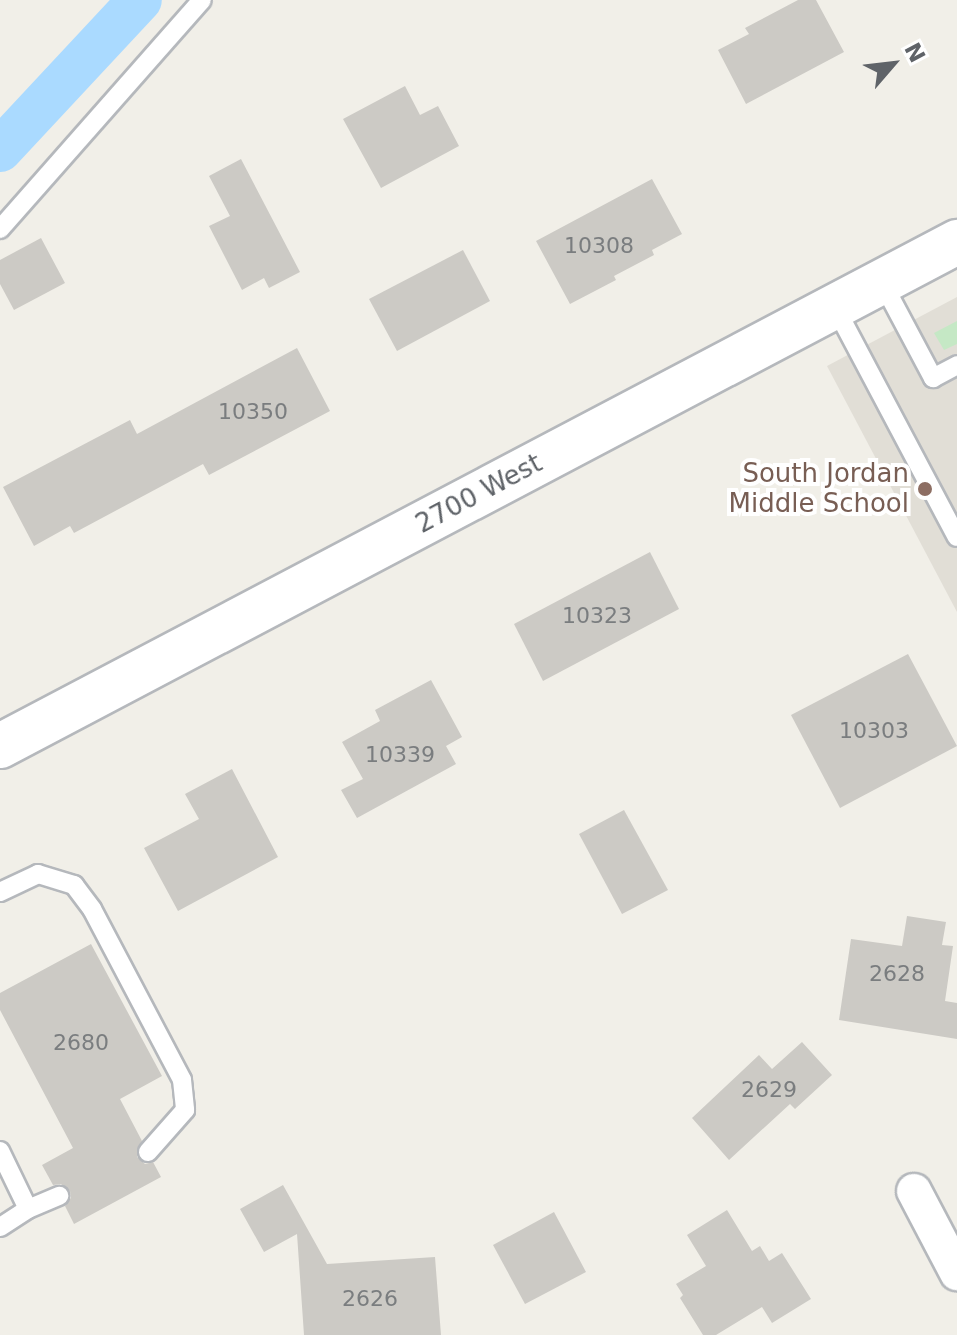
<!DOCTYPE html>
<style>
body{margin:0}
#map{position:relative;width:957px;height:1335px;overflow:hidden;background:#f1efe8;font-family:"DejaVu Sans",sans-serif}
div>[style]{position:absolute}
.education>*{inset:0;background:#e1ded6}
.green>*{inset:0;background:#c5e8c5}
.canal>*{height:44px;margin:-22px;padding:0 22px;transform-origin:22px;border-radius:22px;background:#aadaff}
.building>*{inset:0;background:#cccac5}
.roads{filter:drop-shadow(2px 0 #b5b8bc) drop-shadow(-2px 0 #b5b8bc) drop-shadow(0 2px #b5b8bc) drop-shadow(0 -2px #b5b8bc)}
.service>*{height:18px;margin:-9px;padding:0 9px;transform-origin:9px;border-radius:9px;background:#fff}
.minor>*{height:34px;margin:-17px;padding:0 17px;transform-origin:17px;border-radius:17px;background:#fff}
.secondary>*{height:44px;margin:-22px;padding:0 22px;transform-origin:22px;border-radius:22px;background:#fff}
.dots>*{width:22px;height:22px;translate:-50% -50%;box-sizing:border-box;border:4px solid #fff;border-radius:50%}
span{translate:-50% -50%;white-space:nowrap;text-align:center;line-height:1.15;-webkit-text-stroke:8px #fff;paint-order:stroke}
.number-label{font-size:22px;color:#7a7d7f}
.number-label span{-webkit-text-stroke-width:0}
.education-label{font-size:26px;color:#785e54}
.right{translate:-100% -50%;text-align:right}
.street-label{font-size:26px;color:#5f6368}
.north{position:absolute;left:853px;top:24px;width:80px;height:80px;-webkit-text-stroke:6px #fff;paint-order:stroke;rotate:62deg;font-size:22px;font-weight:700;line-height:32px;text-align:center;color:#5f6368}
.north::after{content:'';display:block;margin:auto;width:28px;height:36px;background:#5f6368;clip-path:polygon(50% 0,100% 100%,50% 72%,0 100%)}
</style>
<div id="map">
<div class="education">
<div style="clip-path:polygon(957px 297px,957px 612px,827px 366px)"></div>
</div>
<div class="green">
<div style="clip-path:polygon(957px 321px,957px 344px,944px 350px,934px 333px)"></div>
</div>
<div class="canal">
<div style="left:0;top:150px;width:205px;rotate:-47deg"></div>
</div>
<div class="building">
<div style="clip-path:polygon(798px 0,816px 0,844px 52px,746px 104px,718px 50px,749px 34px,745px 28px)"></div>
<div style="clip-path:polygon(405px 86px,420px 115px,438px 106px,459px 146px,381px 188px,343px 119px)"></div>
<div style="clip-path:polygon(241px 159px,300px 272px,269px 288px,264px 278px,242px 290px,209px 226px,230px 216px,209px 176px)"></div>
<div style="clip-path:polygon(652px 179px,682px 234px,652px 250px,654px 255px,614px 276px,616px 280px,570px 304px,536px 241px)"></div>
<div style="clip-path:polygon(41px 238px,65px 283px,14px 310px,0 284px,0 260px)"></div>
<div style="clip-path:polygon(463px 250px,490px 301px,397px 351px,369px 299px)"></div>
<div style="clip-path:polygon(297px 348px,330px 411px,209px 475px,203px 464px,74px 533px,70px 526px,34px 546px,3px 487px,130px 420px,137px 434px)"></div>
<div style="clip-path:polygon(650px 552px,679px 609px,543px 681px,514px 624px)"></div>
<div style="clip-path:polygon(908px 654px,957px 746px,840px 808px,791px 715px)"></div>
<div style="clip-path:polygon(431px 680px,462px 737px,446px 746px,456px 764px,357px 818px,341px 790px,363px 779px,342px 742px,380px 721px,375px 710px)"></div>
<div style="clip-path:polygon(232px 769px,278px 857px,178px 911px,144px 848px,199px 819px,185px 794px)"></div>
<div style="clip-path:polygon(624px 810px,668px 890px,622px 914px,579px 834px)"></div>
<div style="clip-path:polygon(907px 916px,946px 922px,942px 945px,953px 946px,945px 1001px,957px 1003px,957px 1039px,839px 1020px,851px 939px,902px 946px)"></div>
<div style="clip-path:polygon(91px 944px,162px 1076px,120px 1099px,142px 1141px,137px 1157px,145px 1164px,153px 1162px,161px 1177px,74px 1224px,65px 1206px,71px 1198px,70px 1191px,61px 1184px,53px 1185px,42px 1165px,73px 1148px,0 1010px,0 993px)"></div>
<div style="clip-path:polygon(802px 1042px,832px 1075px,795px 1109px,790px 1104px,729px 1160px,692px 1118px,759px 1055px,772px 1069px)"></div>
<div style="clip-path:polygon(283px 1185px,327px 1264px,435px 1257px,441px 1335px,304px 1335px,297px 1234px,264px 1252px,240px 1209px)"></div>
<div style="clip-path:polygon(727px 1210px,752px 1251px,760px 1246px,769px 1261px,782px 1253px,811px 1299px,772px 1323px,762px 1307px,716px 1335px,703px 1335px,680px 1298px,683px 1295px,676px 1284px,706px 1266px,687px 1235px)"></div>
<div style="clip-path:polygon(554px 1212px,586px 1272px,525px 1304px,493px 1245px)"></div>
</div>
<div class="roads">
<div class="service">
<div style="left:0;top:229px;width:305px;rotate:-48.6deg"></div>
<div style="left:882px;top:282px;width:109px;rotate:62deg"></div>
<div style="left:933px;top:378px;width:27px;rotate:-28deg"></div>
<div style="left:835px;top:307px;width:260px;rotate:62.1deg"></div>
<div style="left:0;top:892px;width:42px;rotate:-25.3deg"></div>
<div style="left:38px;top:874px;width:38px;rotate:17deg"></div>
<div style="left:74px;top:885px;width:30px;rotate:53deg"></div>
<div style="left:92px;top:909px;width:193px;rotate:62.2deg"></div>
<div style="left:182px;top:1080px;width:30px;rotate:84deg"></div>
<div style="left:185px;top:1110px;width:56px;rotate:131.4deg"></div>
<div style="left:0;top:1151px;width:64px;rotate:64.2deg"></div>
<div style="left:28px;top:1209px;width:33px;rotate:147deg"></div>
<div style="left:28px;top:1209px;width:34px;rotate:-23deg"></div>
</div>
<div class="minor">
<div style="left:914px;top:1191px;width:93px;rotate:62.3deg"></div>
</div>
<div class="secondary">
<div style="left:0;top:746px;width:1082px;rotate:-27.77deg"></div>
</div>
</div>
<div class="dots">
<div style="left:925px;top:489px;background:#8d6e63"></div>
</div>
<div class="number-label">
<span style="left:599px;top:246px">10308</span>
<span style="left:253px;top:412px">10350</span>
<span style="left:597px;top:616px">10323</span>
<span style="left:874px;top:731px">10303</span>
<span style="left:400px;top:755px">10339</span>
<span style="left:897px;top:974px">2628</span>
<span style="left:81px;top:1043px">2680</span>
<span style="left:769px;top:1090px">2629</span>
<span style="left:370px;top:1299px">2626</span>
</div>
<div class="education-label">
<span class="right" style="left:909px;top:489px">South Jordan<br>Middle School</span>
</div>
<div class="street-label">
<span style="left:479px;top:494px;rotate:-28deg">2700 West</span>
</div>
<div class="north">N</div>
</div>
